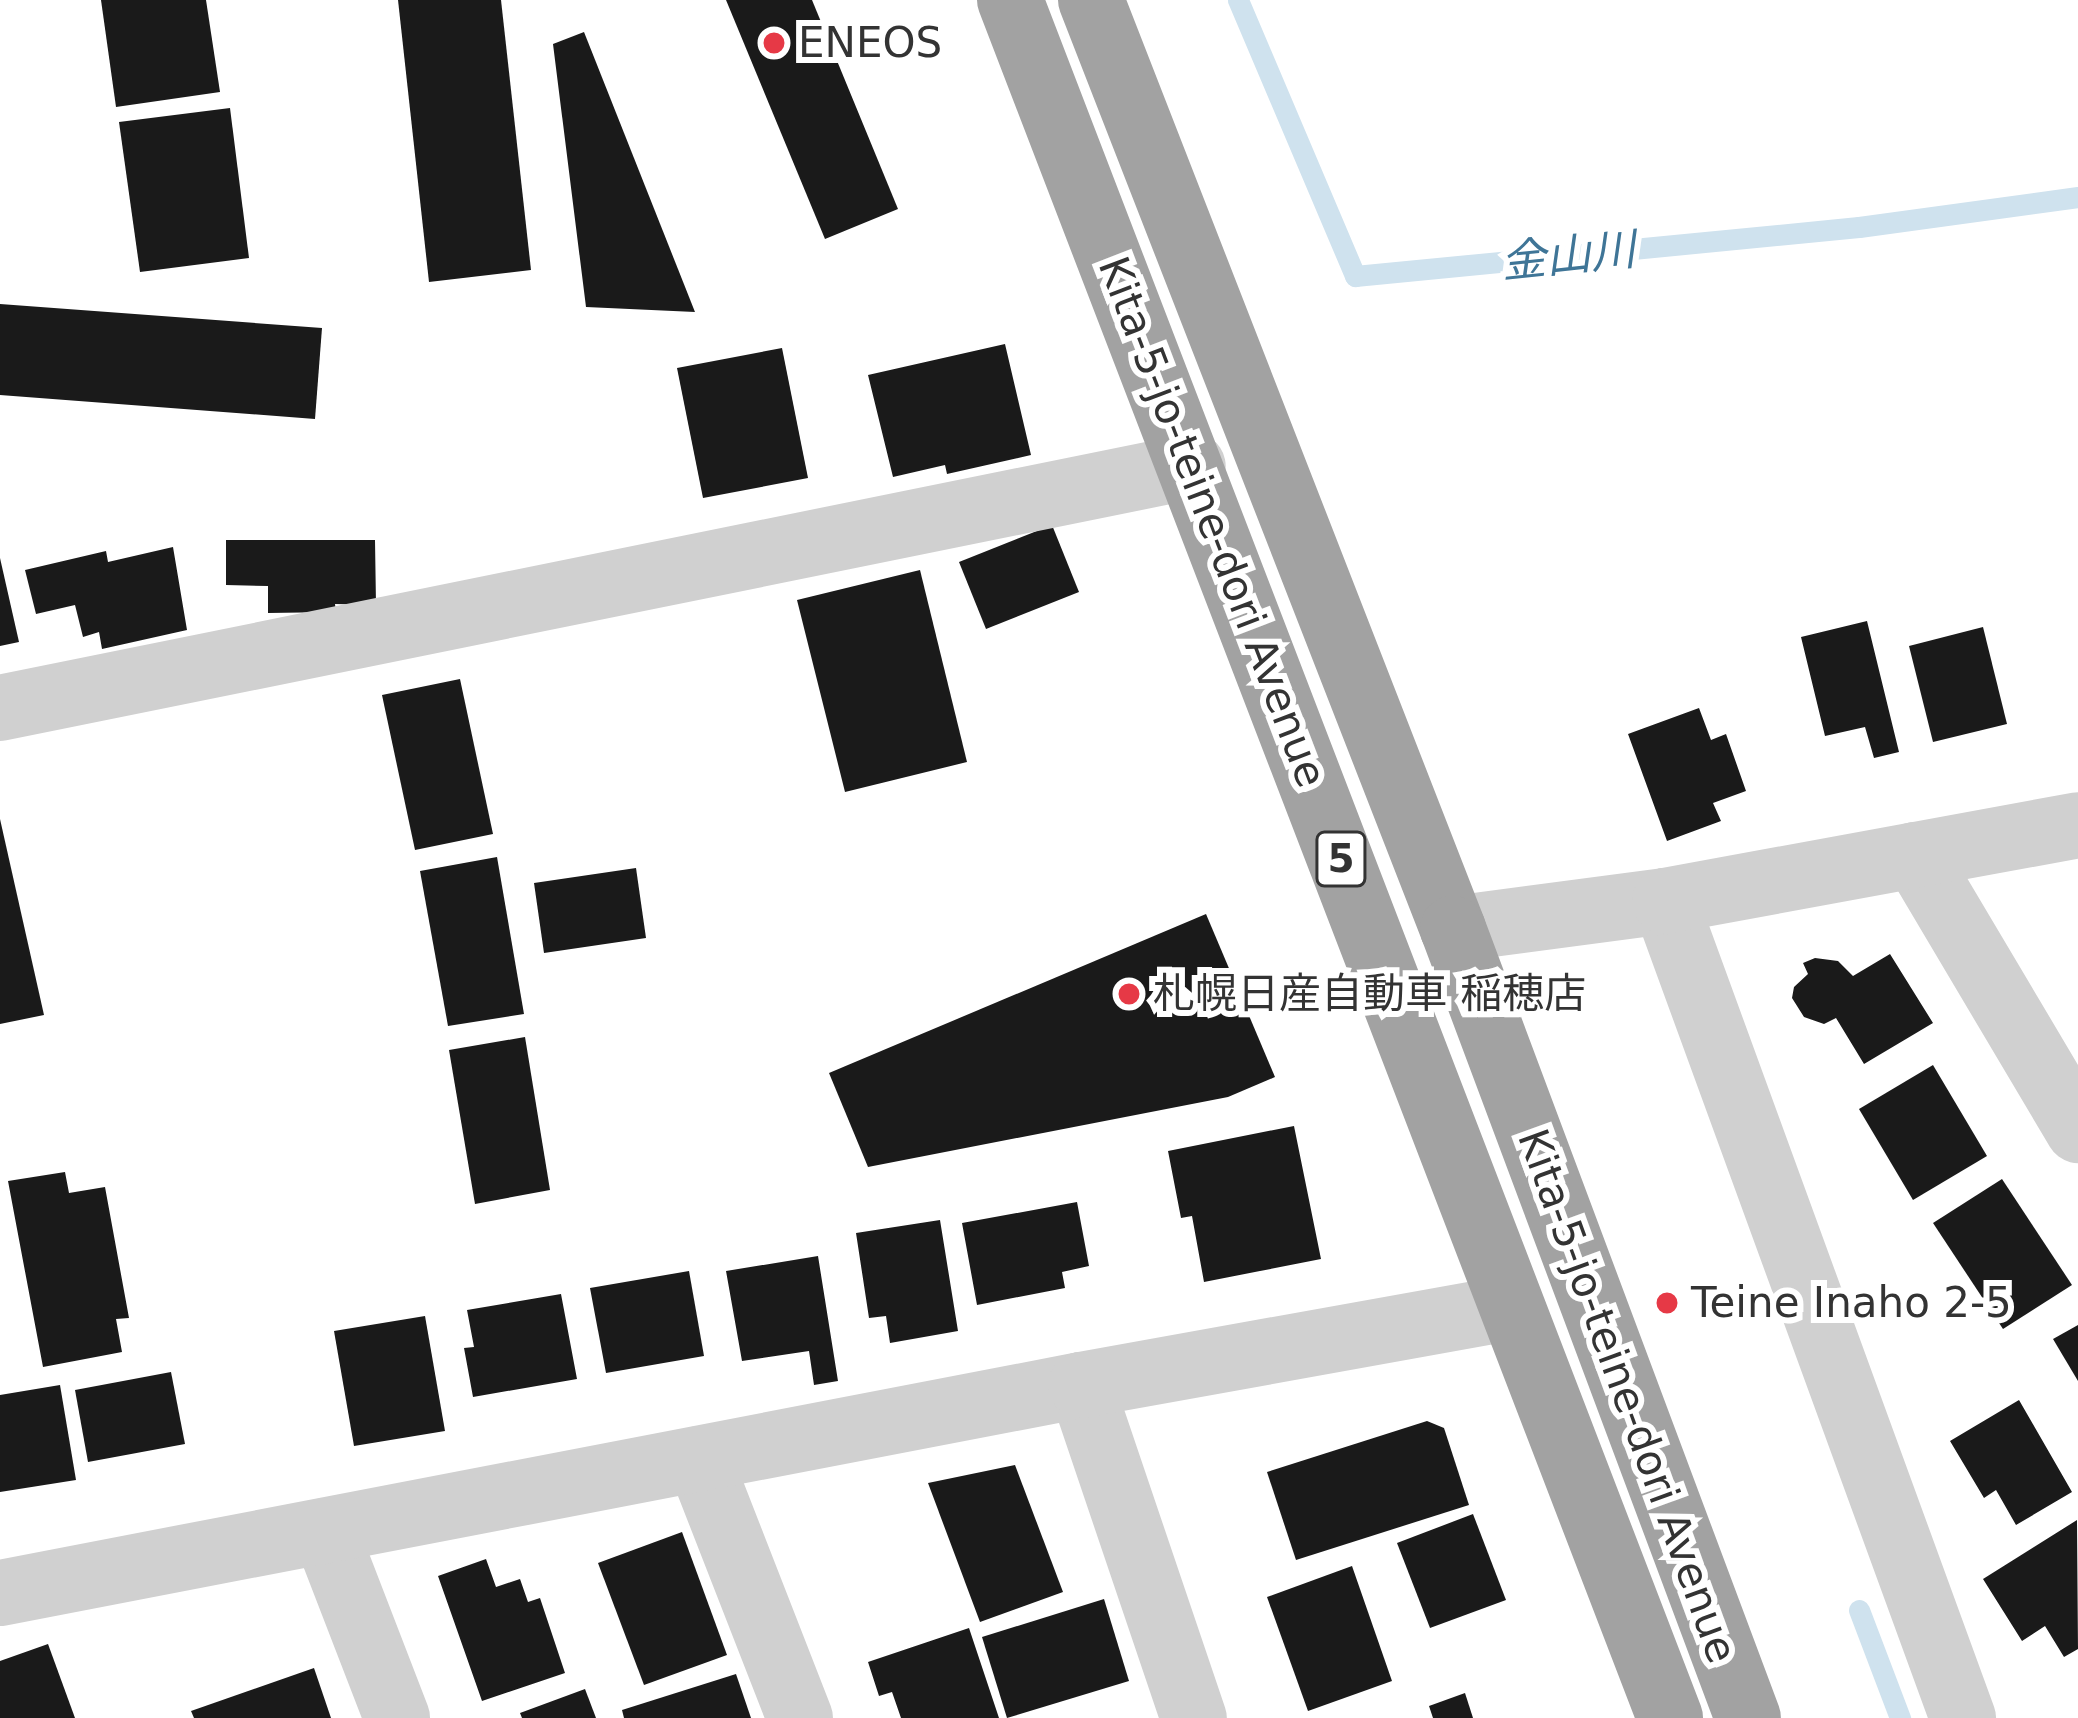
<!DOCTYPE html>
<meta charset="utf-8">
<style>
body{margin:0}
#map{position:relative;width:2078px;height:1718px;overflow:hidden;background:#fff;font-family:"DejaVu Sans","Noto Sans JP",sans-serif}
div>[style]{position:absolute}
.stream>*{height:21px;margin:-10.5px;padding:0 10.5px;transform-origin:10.5px;border-radius:10.5px;background:#cfe2ee}
.building>*{inset:0;background:#1a1a1a}
.minor>*{height:66px;margin:-33px;padding:0 33px;transform-origin:33px;border-radius:33px;background:#d0d0d0}
.trunk>*{height:66px;margin:-33px;padding:0 33px;transform-origin:33px;border-radius:33px;background:#a2a2a2}
.dots>*{width:33px;height:33px;translate:-50% -50%;box-sizing:border-box;border:6px solid #fff;border-radius:50%}
span{translate:-50% -50%;white-space:nowrap;text-align:center;line-height:1.15;-webkit-text-stroke:12px #fff;paint-order:stroke}
.shield-label span{padding:3px 9px;background:#fff;border:3px solid;border-radius:9px;-webkit-text-stroke-width:0}
.shield-label{font-size:39px;color:#333;font-weight:700}
.poi-label{font-size:42px;color:#333}
.left{translate:0 -50%;text-align:left}
.street-label{font-size:42px;color:#333}
.water-label{font-size:45px;color:#3f7597;font-style:italic}
</style>
<div id="map">
<div class="stream">
<div style="left:1238px;top:0;width:300px;rotate:67deg"></div>
<div style="left:1355px;top:276px;width:506px;rotate:-5.55deg"></div>
<div style="left:1859px;top:227px;width:221px;rotate:-7.8deg"></div>
<div style="left:1859px;top:1610px;width:116px;rotate:69.2deg"></div>
</div>
<div class="building">
<div style="clip-path:polygon(101px 0,206px 0,220px 92px,116px 107px)"></div>
<div style="clip-path:polygon(398px 0,501px 0,531px 270px,429px 282px)"></div>
<div style="clip-path:polygon(726px 0,812px 0,898px 209px,825px 239px)"></div>
<div style="clip-path:polygon(584px 32px,695px 312px,586px 307px,553px 44px)"></div>
<div style="clip-path:polygon(230px 108px,249px 258px,140px 272px,119px 122px)"></div>
<div style="clip-path:polygon(0 304px,322px 328px,315px 419px,0 395px)"></div>
<div style="clip-path:polygon(1005px 344px,1031px 455px,947px 474px,945px 465px,893px 477px,868px 375px)"></div>
<div style="clip-path:polygon(782px 348px,808px 478px,703px 498px,677px 368px)"></div>
<div style="clip-path:polygon(1052px 525px,1079px 592px,986px 629px,959px 562px)"></div>
<div style="clip-path:polygon(226px 540px,375px 540px,376px 605px,335px 604px,336px 612px,268px 613px,268px 586px,226px 585px)"></div>
<div style="clip-path:polygon(173px 547px,187px 630px,102px 649px,99px 632px,83px 637px,75px 605px,36px 614px,25px 570px,106px 551px,108px 562px)"></div>
<div style="clip-path:polygon(0 558px,19px 642px,0 646px)"></div>
<div style="clip-path:polygon(920px 570px,967px 762px,845px 792px,797px 600px)"></div>
<div style="clip-path:polygon(1867px 621px,1899px 752px,1874px 758px,1865px 727px,1825px 736px,1801px 637px)"></div>
<div style="clip-path:polygon(1983px 627px,2007px 724px,1933px 742px,1909px 646px)"></div>
<div style="clip-path:polygon(460px 679px,493px 834px,415px 850px,382px 695px)"></div>
<div style="clip-path:polygon(1699px 708px,1711px 740px,1726px 734px,1746px 791px,1713px 803px,1721px 821px,1667px 841px,1628px 734px)"></div>
<div style="clip-path:polygon(0 819px,44px 1015px,0 1024px)"></div>
<div style="clip-path:polygon(497px 857px,524px 1014px,448px 1026px,420px 871px)"></div>
<div style="clip-path:polygon(636px 868px,646px 938px,544px 953px,534px 883px)"></div>
<div style="clip-path:polygon(1206px 914px,1275px 1077px,1228px 1097px,868px 1167px,829px 1073px)"></div>
<div style="clip-path:polygon(1890px 954px,1933px 1023px,1864px 1064px,1836px 1018px,1824px 1024px,1804px 1017px,1792px 998px,1794px 987px,1808px 974px,1803px 963px,1815px 958px,1838px 961px,1853px 976px)"></div>
<div style="clip-path:polygon(525px 1037px,550px 1190px,475px 1204px,449px 1050px)"></div>
<div style="clip-path:polygon(1933px 1065px,1987px 1156px,1913px 1200px,1859px 1109px)"></div>
<div style="clip-path:polygon(1294px 1126px,1321px 1259px,1204px 1282px,1192px 1216px,1181px 1218px,1168px 1151px)"></div>
<div style="clip-path:polygon(65px 1172px,69px 1193px,105px 1187px,129px 1318px,116px 1319px,122px 1352px,43px 1367px,8px 1181px)"></div>
<div style="clip-path:polygon(2002px 1179px,2072px 1285px,2003px 1329px,1933px 1223px)"></div>
<div style="clip-path:polygon(1077px 1202px,1089px 1266px,1062px 1272px,1065px 1288px,977px 1305px,962px 1223px)"></div>
<div style="clip-path:polygon(940px 1220px,958px 1331px,890px 1343px,886px 1316px,869px 1318px,856px 1233px)"></div>
<div style="clip-path:polygon(818px 1256px,838px 1381px,814px 1385px,809px 1351px,742px 1361px,726px 1271px)"></div>
<div style="clip-path:polygon(689px 1271px,704px 1356px,606px 1373px,590px 1288px)"></div>
<div style="clip-path:polygon(561px 1294px,577px 1379px,473px 1397px,464px 1348px,474px 1347px,467px 1310px)"></div>
<div style="clip-path:polygon(425px 1316px,445px 1431px,354px 1446px,334px 1331px)"></div>
<div style="clip-path:polygon(2078px 1325px,2078px 1381px,2053px 1339px)"></div>
<div style="clip-path:polygon(171px 1372px,185px 1444px,88px 1462px,75px 1390px)"></div>
<div style="clip-path:polygon(60px 1385px,76px 1480px,0 1492px,0 1395px)"></div>
<div style="clip-path:polygon(2019px 1400px,2072px 1492px,2016px 1525px,1996px 1490px,1984px 1498px,1950px 1441px)"></div>
<div style="clip-path:polygon(1427px 1421px,1444px 1428px,1469px 1505px,1296px 1560px,1267px 1472px)"></div>
<div style="clip-path:polygon(1015px 1465px,1063px 1592px,980px 1622px,928px 1483px)"></div>
<div style="clip-path:polygon(1473px 1514px,1506px 1600px,1430px 1628px,1397px 1543px)"></div>
<div style="clip-path:polygon(2077px 1520px,2078px 1649px,2064px 1657px,2045px 1626px,2022px 1641px,1983px 1579px)"></div>
<div style="clip-path:polygon(682px 1532px,727px 1655px,644px 1685px,598px 1563px)"></div>
<div style="clip-path:polygon(486px 1559px,496px 1587px,520px 1579px,528px 1602px,540px 1598px,565px 1673px,482px 1701px,438px 1576px)"></div>
<div style="clip-path:polygon(1352px 1566px,1392px 1681px,1308px 1711px,1267px 1597px)"></div>
<div style="clip-path:polygon(1104px 1599px,1129px 1681px,1007px 1718px,982px 1637px)"></div>
<div style="clip-path:polygon(969px 1628px,999px 1718px,901px 1718px,892px 1692px,879px 1696px,868px 1662px)"></div>
<div style="clip-path:polygon(48px 1644px,75px 1718px,0 1718px,0 1661px)"></div>
<div style="clip-path:polygon(314px 1668px,331px 1718px,194px 1718px,191px 1711px)"></div>
<div style="clip-path:polygon(736px 1674px,751px 1718px,624px 1718px,622px 1710px)"></div>
<div style="clip-path:polygon(585px 1689px,596px 1718px,522px 1718px,520px 1713px)"></div>
<div style="clip-path:polygon(1465px 1693px,1473px 1718px,1433px 1718px,1429px 1706px)"></div>
</div>
<div class="minor">
<div style="left:0;top:708px;width:1217px;rotate:-11.47deg"></div>
<div style="left:1915px;top:855px;width:320px;rotate:59.3deg"></div>
<div style="left:1665px;top:901px;width:870px;rotate:69.96deg"></div>
<div style="left:1453px;top:929px;width:214px;rotate:-7.5deg"></div>
<div style="left:1665px;top:901px;width:420px;rotate:-10.4deg"></div>
<div style="left:1081px;top:1385px;width:352px;rotate:71.3deg"></div>
<div style="left:699px;top:1459px;width:278px;rotate:68.7deg"></div>
<div style="left:325px;top:1531px;width:200px;rotate:68.9deg"></div>
<div style="left:0;top:1593px;width:1101px;rotate:-10.89deg"></div>
<div style="left:1081px;top:1385px;width:437px;rotate:-10.2deg"></div>
</div>
<div class="trunk">
<div style="left:1010px;top:0;width:1840px;rotate:68.98deg"></div>
<div style="left:1091px;top:0;width:997px;rotate:68.71deg"></div>
<div style="left:1453px;top:929px;width:842px;rotate:69.5deg"></div>
</div>
<div class="dots">
<div style="left:774px;top:43px;background:#e63946"></div>
<div style="left:1129px;top:994px;background:#e63946"></div>
<div style="left:1667px;top:1303px;background:#e63946"></div>
</div>
<div class="shield-label">
<span style="left:1341px;top:859px">5</span>
</div>
<div class="poi-label">
<span class="left" style="left:798px;top:43px">ENEOS</span>
<span class="left" style="left:1153px;top:994px">札幌日産自動車 稲穂店</span>
<span class="left" style="left:1691px;top:1303px">Teine Inaho 2-5</span>
</div>
<div class="street-label">
<span style="left:1212px;top:522px;rotate:69deg">Kita-5-jo-teine-dori Avenue</span>
<span style="left:1627px;top:1396px;rotate:70deg">Kita-5-jo-teine-dori Avenue</span>
</div>
<div class="water-label">
<span style="left:1568px;top:256px;rotate:-6deg">金山川</span>
</div>
</div>
